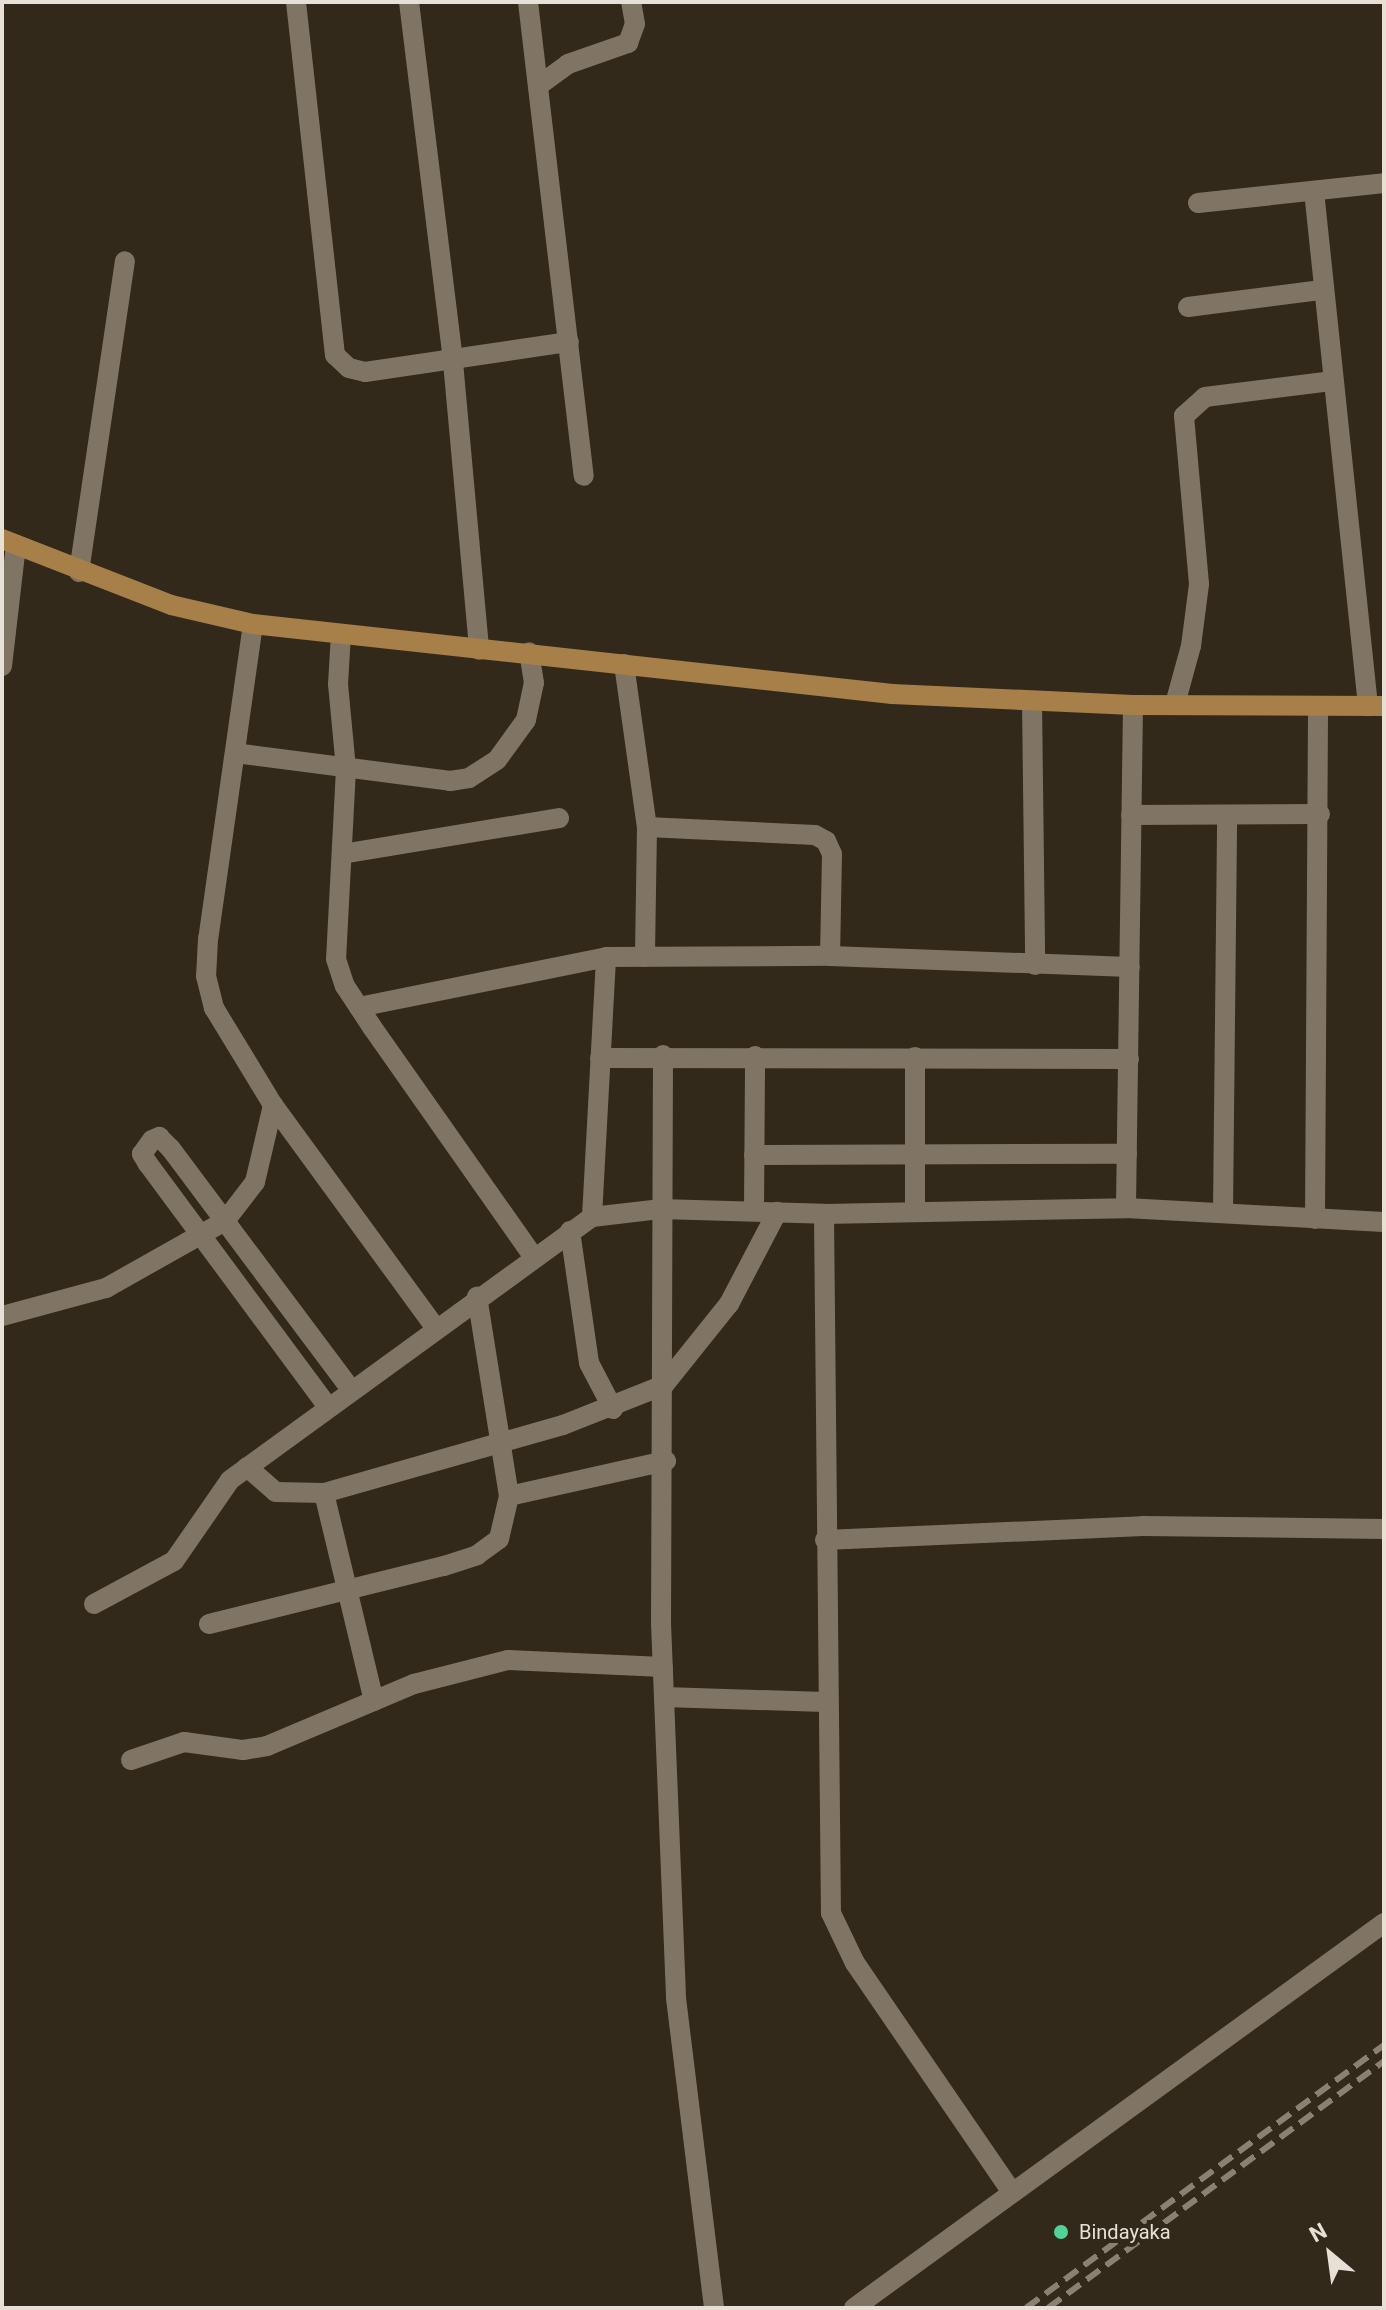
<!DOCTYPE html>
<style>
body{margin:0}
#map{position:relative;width:1386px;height:2310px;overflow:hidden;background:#32291a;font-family:Roboto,sans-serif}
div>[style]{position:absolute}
.street>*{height:20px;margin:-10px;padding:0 10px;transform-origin:10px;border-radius:10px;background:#807564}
.secondary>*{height:20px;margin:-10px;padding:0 10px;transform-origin:10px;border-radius:10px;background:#a67f49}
.rail>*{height:6px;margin-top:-3px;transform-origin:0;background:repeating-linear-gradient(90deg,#898174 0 16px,transparent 0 24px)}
.dots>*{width:22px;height:22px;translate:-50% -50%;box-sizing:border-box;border:4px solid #32291a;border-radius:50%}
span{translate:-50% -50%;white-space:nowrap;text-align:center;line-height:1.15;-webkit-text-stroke:8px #32291a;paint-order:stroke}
.poi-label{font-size:20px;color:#e6e0d6}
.left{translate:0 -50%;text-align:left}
.frame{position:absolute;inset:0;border:4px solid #e6e0d6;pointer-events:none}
.north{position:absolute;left:1290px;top:2214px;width:80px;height:80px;-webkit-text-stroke:6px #32291a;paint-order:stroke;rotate:331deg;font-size:22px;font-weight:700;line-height:32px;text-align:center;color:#e6e0d6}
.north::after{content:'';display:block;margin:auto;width:28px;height:36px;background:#e6e0d6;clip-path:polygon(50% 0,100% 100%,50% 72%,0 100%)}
</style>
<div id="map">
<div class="street">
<div style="left:296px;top:2px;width:355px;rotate:83.7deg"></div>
<div style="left:335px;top:355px;width:19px;rotate:43deg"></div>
<div style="left:349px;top:368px;width:16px;rotate:14deg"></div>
<div style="left:365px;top:372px;width:206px;rotate:-8.4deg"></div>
<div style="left:409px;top:2px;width:363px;rotate:83deg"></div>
<div style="left:453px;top:362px;width:289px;rotate:84.8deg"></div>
<div style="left:528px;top:2px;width:477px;rotate:83.3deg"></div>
<div style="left:538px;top:86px;width:37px;rotate:-36deg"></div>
<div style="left:568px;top:64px;width:64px;rotate:-19.3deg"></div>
<div style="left:628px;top:43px;width:20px;rotate:-70deg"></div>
<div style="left:635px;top:24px;width:22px;rotate:-100deg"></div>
<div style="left:1314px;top:191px;width:518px;rotate:84.01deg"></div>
<div style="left:1198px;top:203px;width:187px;rotate:-6.1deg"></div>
<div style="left:1188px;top:307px;width:133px;rotate:-7.3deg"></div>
<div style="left:79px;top:572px;width:314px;rotate:-81.6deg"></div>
<div style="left:253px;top:624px;width:318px;rotate:98.1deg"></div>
<div style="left:208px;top:939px;width:37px;rotate:93deg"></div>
<div style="left:206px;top:976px;width:33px;rotate:76deg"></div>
<div style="left:214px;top:1008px;width:114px;rotate:58.7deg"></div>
<div style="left:273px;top:1105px;width:275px;rotate:53.9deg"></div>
<div style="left:341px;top:634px;width:50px;rotate:93.4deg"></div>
<div style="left:338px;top:684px;width:85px;rotate:84.6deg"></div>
<div style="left:346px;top:769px;width:190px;rotate:93deg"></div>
<div style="left:336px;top:959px;width:28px;rotate:72deg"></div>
<div style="left:345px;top:986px;width:49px;rotate:56.6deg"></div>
<div style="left:372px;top:1027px;width:280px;rotate:54.9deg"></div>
<div style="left:624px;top:664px;width:165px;rotate:82deg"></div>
<div style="left:647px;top:827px;width:130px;rotate:90.9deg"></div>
<div style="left:2px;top:666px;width:122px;rotate:-83.4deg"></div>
<div style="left:1032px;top:701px;width:264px;rotate:89.3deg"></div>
<div style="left:1175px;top:704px;width:60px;rotate:-74.6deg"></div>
<div style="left:1191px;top:646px;width:63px;rotate:-82.6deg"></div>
<div style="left:1199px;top:584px;width:169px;rotate:-95.1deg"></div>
<div style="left:1184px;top:416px;width:28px;rotate:-42deg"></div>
<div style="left:1205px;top:397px;width:127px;rotate:-7.2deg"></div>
<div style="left:1133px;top:705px;width:503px;rotate:90.8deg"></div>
<div style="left:1126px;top:1208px;width:258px;rotate:3.1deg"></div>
<div style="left:235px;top:753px;width:217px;rotate:7.4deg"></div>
<div style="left:450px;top:781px;width:19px;rotate:-9deg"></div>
<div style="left:469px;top:778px;width:33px;rotate:-33deg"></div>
<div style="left:497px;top:760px;width:49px;rotate:-54.1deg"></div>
<div style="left:526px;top:720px;width:38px;rotate:-78deg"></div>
<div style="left:534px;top:683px;width:31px;rotate:-99deg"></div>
<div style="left:1131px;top:815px;width:189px;rotate:-0.3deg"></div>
<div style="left:647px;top:827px;width:168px;rotate:2.7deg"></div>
<div style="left:815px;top:835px;width:13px;rotate:29deg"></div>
<div style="left:826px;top:841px;width:14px;rotate:65deg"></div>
<div style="left:832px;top:854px;width:102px;rotate:91.1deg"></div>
<div style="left:342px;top:854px;width:220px;rotate:-9.4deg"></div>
<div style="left:359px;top:1007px;width:252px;rotate:-11.4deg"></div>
<div style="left:663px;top:1055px;width:568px;rotate:90.2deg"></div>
<div style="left:661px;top:1623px;width:375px;rotate:87.7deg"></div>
<div style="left:676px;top:1998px;width:312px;rotate:83deg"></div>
<div style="left:600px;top:1058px;width:529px;rotate:0.11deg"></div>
<div style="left:754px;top:1155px;width:373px;rotate:-0.2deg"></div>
<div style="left:754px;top:1211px;width:155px;rotate:-89.6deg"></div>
<div style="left:1223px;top:1211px;width:394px;rotate:-89.4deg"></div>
<div style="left:915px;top:1212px;width:155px;rotate:-90deg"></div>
<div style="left:824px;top:1214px;width:699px;rotate:89.43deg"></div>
<div style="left:831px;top:1913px;width:55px;rotate:64.4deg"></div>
<div style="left:855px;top:1963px;width:276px;rotate:55.6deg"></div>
<div style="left:592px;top:1217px;width:260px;rotate:-86.9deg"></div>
<div style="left:606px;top:957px;width:224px;rotate:-0.3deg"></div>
<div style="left:830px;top:956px;width:300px;rotate:2.1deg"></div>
<div style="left:1315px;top:1219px;width:513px;rotate:-89.66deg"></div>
<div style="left:570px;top:1231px;width:133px;rotate:81.8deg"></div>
<div style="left:589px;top:1363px;width:52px;rotate:62.4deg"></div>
<div style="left:2px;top:1316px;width:108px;rotate:-15.1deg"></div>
<div style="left:106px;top:1288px;width:137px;rotate:-29.4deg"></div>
<div style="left:225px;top:1221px;width:49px;rotate:-52.4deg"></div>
<div style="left:255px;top:1182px;width:79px;rotate:-76.8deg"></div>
<div style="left:328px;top:1407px;width:302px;rotate:-126.5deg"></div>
<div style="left:148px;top:1164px;width:12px;rotate:-121deg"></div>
<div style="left:142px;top:1154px;width:17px;rotate:-54deg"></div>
<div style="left:152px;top:1140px;width:8px;rotate:-23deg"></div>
<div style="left:159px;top:1137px;width:17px;rotate:45deg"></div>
<div style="left:171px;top:1149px;width:301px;rotate:53.2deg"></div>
<div style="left:247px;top:1467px;width:38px;rotate:41deg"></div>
<div style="left:276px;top:1492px;width:48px;rotate:1.2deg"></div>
<div style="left:324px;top:1493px;width:248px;rotate:-15.9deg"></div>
<div style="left:563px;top:1425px;width:109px;rotate:-21.6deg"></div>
<div style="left:664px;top:1385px;width:104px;rotate:-51.3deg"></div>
<div style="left:729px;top:1304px;width:104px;rotate:-62.4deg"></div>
<div style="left:324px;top:1493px;width:214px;rotate:76.5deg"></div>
<div style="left:509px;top:1496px;width:161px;rotate:-12.6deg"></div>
<div style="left:825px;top:1540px;width:318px;rotate:-2.5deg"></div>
<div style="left:1143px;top:1526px;width:241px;rotate:0.7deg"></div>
<div style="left:94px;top:1604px;width:91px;rotate:-28.3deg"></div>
<div style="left:174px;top:1561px;width:98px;rotate:-55.3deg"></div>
<div style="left:230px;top:1480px;width:447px;rotate:-36deg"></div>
<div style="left:592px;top:1217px;width:68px;rotate:-6.7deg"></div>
<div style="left:660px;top:1209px;width:164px;rotate:1.7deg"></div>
<div style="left:824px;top:1214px;width:302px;rotate:-1.1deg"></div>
<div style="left:209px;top:1624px;width:242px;rotate:-13.9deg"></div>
<div style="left:444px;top:1566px;width:35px;rotate:-18deg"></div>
<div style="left:477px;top:1555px;width:27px;rotate:-36deg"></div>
<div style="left:499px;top:1539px;width:44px;rotate:-76.9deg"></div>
<div style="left:509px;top:1496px;width:202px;rotate:-99.1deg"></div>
<div style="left:664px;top:1697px;width:161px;rotate:1.8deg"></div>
<div style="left:131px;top:1760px;width:56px;rotate:-18.8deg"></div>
<div style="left:184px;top:1742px;width:60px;rotate:7.7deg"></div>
<div style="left:243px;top:1750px;width:24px;rotate:-9deg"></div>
<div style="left:267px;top:1746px;width:160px;rotate:-22.9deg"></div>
<div style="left:414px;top:1684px;width:97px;rotate:-14.3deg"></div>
<div style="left:508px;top:1660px;width:155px;rotate:2.6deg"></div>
<div style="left:854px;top:2308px;width:655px;rotate:-36deg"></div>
</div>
<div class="secondary">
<div style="left:2px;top:539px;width:181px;rotate:21.3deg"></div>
<div style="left:171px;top:605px;width:84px;rotate:13deg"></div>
<div style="left:253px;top:624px;width:643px;rotate:6.25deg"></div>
<div style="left:892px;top:694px;width:241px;rotate:2.6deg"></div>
<div style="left:1133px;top:705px;width:251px;rotate:0.2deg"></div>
</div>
<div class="rail">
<div style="left:1026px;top:2308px;width:444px;rotate:-36.3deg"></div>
<div style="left:1048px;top:2308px;width:417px;rotate:-36.3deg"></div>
</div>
<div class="dots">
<div style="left:1061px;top:2232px;background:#4fd399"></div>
</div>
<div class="poi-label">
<span class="left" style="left:1079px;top:2232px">Bindayaka</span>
</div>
<div class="frame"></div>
<div class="north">N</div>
</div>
